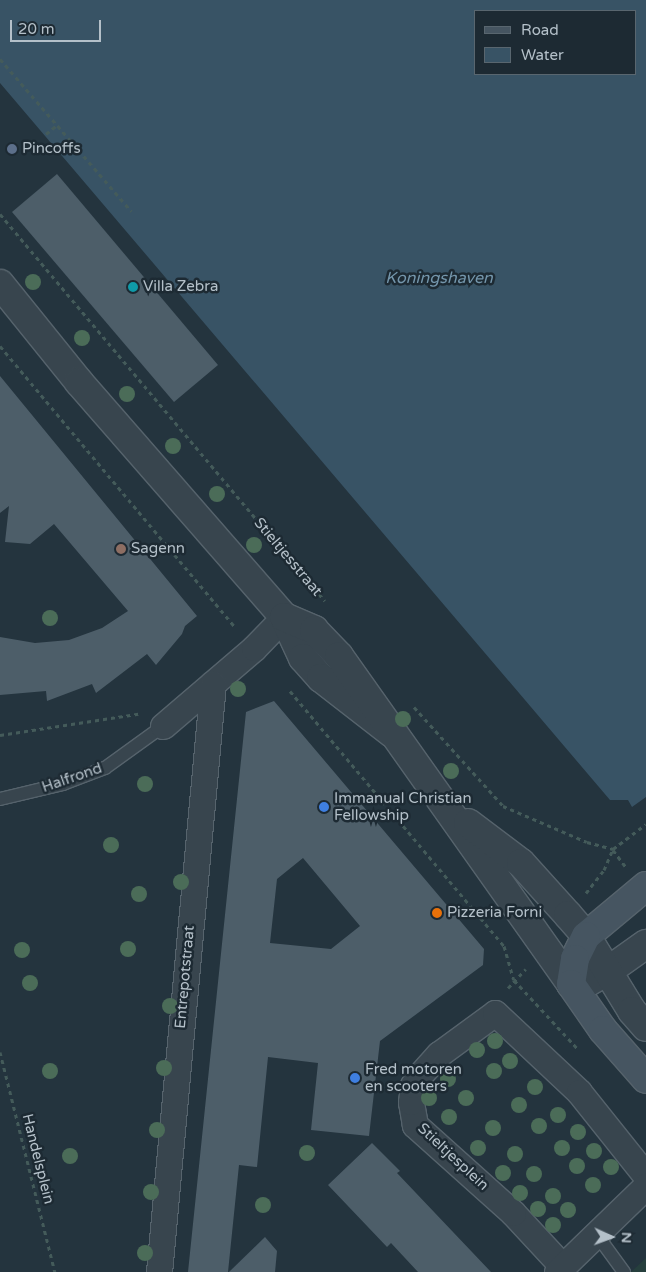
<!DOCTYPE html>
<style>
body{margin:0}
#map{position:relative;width:646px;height:1272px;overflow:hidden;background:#24343e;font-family:"Varela Round",sans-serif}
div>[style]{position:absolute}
.green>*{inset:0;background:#263f3d}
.water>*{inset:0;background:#385365}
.building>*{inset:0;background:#4d5e69}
.path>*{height:3px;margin-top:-1.5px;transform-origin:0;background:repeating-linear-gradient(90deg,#445b5a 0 4px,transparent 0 8px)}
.roads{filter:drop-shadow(1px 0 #56636c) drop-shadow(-1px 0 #56636c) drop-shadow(0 1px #56636c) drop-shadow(0 -1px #56636c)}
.service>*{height:12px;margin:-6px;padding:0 6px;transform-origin:6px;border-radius:6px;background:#38454e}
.minor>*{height:25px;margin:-12.5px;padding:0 12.5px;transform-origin:12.5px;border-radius:12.5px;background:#38454e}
.tertiary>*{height:28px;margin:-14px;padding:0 14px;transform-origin:14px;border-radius:14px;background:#38454e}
.secondary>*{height:28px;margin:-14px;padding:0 14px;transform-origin:14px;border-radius:14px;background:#465561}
.trees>*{width:16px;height:16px;margin:-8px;border-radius:50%;background:#4b6c58}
.dots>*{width:14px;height:14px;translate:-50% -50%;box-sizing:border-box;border:2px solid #1d2a33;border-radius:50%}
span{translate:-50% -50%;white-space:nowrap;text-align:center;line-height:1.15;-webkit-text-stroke:5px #1d2a33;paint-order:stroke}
.poi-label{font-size:15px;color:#b4c0c9}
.left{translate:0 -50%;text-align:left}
.street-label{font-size:15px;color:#b4c0c9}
.water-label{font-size:16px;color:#7496ac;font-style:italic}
.legend{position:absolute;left:474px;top:10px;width:162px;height:65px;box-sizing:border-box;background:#1d2a33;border:1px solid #59666f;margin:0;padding:6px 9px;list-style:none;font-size:15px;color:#b4c0c9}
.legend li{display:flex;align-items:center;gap:10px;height:25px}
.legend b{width:25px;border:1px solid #59666f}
.north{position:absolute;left:586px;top:1212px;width:50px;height:50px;-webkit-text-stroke:4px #1d2a33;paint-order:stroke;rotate:92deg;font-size:14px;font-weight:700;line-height:20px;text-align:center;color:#b4c0c9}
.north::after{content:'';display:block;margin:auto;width:18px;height:22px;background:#b4c0c9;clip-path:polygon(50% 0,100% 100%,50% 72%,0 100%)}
.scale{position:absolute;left:10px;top:20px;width:91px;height:22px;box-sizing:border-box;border:2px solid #b4c0c9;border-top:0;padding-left:6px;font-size:15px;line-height:18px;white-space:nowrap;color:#b4c0c9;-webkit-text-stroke:4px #1d2a33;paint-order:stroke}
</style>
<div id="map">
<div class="green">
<div style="clip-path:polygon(646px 1258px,646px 1272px,631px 1272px)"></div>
</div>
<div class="water">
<div style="clip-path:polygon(evenodd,0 0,646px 0,646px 797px,632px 807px,628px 800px,610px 800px,0 83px,0 0,475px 11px,635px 11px,635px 74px,475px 74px,475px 11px)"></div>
</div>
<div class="building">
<div style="clip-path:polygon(57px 174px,218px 365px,174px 402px,12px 212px)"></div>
<div style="clip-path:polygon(0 376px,197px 616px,185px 626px,182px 634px,156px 665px,147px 654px,96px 693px,92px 684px,47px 701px,46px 691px,0 695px,0 637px,35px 643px,69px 640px,102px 628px,128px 611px,54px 524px,30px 544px,5px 542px,9px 506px,0 513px)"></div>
<div style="clip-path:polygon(evenodd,274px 701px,484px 949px,483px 965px,380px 1041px,369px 1136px,311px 1130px,318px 1063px,268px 1057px,257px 1167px,239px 1165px,228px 1272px,188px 1272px,246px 712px,274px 701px,303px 858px,360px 926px,331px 949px,270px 943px,277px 879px,303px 858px)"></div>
<div style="clip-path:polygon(372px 1143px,400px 1171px,397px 1173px,491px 1272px,418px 1272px,391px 1243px,387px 1247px,328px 1185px)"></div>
<div style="clip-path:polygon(265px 1237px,277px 1251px,275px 1272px,229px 1272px)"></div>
</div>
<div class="path">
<div style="left:0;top:59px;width:201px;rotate:49.2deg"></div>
<div style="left:46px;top:134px;width:14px;rotate:-39deg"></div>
<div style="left:0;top:214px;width:505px;rotate:49.98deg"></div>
<div style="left:0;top:346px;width:366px;rotate:50.1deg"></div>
<div style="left:290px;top:691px;width:333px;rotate:50deg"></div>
<div style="left:504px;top:946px;width:35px;rotate:74deg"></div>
<div style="left:514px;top:980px;width:93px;rotate:47.2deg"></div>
<div style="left:414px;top:707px;width:133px;rotate:48deg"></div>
<div style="left:503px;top:806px;width:91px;rotate:23.2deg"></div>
<div style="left:587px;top:842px;width:27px;rotate:15deg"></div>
<div style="left:0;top:735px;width:140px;rotate:-8.7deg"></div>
<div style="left:613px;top:849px;width:41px;rotate:-37.1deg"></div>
<div style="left:613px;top:850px;width:21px;rotate:53deg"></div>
<div style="left:586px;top:893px;width:29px;rotate:-52deg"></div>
<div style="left:604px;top:870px;width:23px;rotate:-67deg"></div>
<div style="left:508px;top:988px;width:26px;rotate:-47deg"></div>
<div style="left:0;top:1052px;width:227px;rotate:76deg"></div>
</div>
<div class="roads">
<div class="service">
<div style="left:0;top:799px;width:65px;rotate:-13.4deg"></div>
<div style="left:63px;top:784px;width:45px;rotate:-20.9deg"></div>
<div style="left:105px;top:768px;width:72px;rotate:-35.9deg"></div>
<div style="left:597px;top:1235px;width:46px;rotate:53.9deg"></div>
</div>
<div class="minor">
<div style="left:163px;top:726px;width:120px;rotate:-40.6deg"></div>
<div style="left:254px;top:648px;width:43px;rotate:-45.9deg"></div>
<div style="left:563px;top:1267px;width:74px;rotate:-132.8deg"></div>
<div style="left:513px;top:1213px;width:132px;rotate:-138.1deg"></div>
<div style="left:415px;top:1125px;width:23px;rotate:-100deg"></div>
<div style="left:411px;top:1102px;width:17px;rotate:-83deg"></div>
<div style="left:413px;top:1085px;width:11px;rotate:-56deg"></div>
<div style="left:419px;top:1076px;width:30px;rotate:-48deg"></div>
<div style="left:439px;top:1054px;width:69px;rotate:-36.2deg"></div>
<div style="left:495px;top:1013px;width:115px;rotate:43.2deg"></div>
<div style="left:579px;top:1092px;width:107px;rotate:51.4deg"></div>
<div style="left:159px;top:1272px;width:591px;rotate:-84.76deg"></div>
<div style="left:557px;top:1272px;width:124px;rotate:-44deg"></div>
</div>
<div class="tertiary">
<div style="left:0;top:284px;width:126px;rotate:51.1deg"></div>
<div style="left:79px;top:382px;width:312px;rotate:48.9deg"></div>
<div style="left:284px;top:617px;width:45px;rotate:65.1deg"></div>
<div style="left:303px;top:658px;width:27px;rotate:48deg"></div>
<div style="left:321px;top:678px;width:90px;rotate:37.8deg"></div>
<div style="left:284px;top:617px;width:33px;rotate:23deg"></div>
<div style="left:314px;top:630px;width:36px;rotate:46deg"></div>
<div style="left:339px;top:656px;width:402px;rotate:54.7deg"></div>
<div style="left:571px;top:984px;width:17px;rotate:-7deg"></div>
<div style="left:588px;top:982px;width:23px;rotate:-29deg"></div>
<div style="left:608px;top:971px;width:47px;rotate:-35.4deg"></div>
<div style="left:468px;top:823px;width:66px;rotate:37deg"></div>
<div style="left:521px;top:863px;width:70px;rotate:47.9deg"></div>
<div style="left:568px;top:915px;width:28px;rotate:49deg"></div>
<div style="left:586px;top:936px;width:88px;rotate:58.5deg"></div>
<div style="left:632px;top:1011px;width:21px;rotate:49deg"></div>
</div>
<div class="secondary">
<div style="left:646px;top:886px;width:78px;rotate:140.2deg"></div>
<div style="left:586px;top:936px;width:25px;rotate:116deg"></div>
<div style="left:575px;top:959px;width:25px;rotate:99deg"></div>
<div style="left:571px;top:984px;width:56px;rotate:55.2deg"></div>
<div style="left:603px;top:1030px;width:65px;rotate:48.7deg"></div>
</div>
</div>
<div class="trees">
<div style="left:33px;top:282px"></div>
<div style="left:82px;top:338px"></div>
<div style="left:127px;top:394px"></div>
<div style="left:173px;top:446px"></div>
<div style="left:217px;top:494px"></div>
<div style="left:254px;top:545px"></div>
<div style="left:50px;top:618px"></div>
<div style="left:238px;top:689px"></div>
<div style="left:403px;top:719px"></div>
<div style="left:451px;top:771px"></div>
<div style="left:145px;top:784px"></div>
<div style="left:111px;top:845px"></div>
<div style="left:181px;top:882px"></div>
<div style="left:139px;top:894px"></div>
<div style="left:128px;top:949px"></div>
<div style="left:22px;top:950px"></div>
<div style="left:30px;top:983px"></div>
<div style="left:170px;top:1006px"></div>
<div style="left:495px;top:1041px"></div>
<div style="left:477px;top:1050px"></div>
<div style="left:510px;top:1061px"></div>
<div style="left:164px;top:1068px"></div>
<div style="left:50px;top:1071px"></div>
<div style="left:494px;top:1071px"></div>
<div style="left:448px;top:1079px"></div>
<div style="left:535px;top:1087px"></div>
<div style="left:429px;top:1098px"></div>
<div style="left:466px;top:1098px"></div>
<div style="left:519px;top:1105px"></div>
<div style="left:558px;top:1115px"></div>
<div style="left:449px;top:1117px"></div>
<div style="left:539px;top:1126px"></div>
<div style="left:493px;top:1128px"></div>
<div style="left:157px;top:1130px"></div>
<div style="left:578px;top:1132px"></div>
<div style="left:478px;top:1148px"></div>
<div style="left:562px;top:1148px"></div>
<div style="left:594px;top:1151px"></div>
<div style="left:307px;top:1153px"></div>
<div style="left:515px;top:1154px"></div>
<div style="left:70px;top:1156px"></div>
<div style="left:577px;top:1166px"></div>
<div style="left:611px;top:1167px"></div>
<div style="left:503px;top:1173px"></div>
<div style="left:534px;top:1174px"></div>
<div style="left:593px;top:1185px"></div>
<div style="left:151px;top:1192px"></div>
<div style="left:520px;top:1193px"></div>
<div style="left:553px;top:1196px"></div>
<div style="left:263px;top:1205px"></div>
<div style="left:538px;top:1209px"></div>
<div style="left:568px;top:1210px"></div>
<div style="left:553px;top:1225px"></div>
<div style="left:145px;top:1253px"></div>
</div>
<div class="dots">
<div style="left:12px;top:149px;background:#5c6f8a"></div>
<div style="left:133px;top:287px;background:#0f9aa8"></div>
<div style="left:121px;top:549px;background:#8d6e63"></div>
<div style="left:324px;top:807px;background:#3f7fe0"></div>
<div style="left:437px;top:913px;background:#e8710a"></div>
<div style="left:355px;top:1078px;background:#3f7fe0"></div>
</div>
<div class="poi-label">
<span class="left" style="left:22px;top:149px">Pincoffs</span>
<span class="left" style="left:143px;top:287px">Villa Zebra</span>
<span class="left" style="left:131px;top:549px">Sagenn</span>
<span class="left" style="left:334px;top:807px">Immanual Christian<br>Fellowship</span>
<span class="left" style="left:447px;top:913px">Pizzeria Forni</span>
<span class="left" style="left:365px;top:1078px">Fred motoren<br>en scooters</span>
</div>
<div class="street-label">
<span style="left:288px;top:557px;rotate:50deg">Stieltjesstraat</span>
<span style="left:72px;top:778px;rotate:-19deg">Halfrond</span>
<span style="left:185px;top:977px;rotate:-85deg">Entrepotstraat</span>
<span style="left:453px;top:1157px;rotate:43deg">Stieltjesplein</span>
<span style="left:38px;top:1159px;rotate:76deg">Handelsplein</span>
</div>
<div class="water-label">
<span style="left:439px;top:278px">Koningshaven</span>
</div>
<ul class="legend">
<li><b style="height:6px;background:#465561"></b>Road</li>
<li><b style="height:14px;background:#385365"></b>Water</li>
</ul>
<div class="north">N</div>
<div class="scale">20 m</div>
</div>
